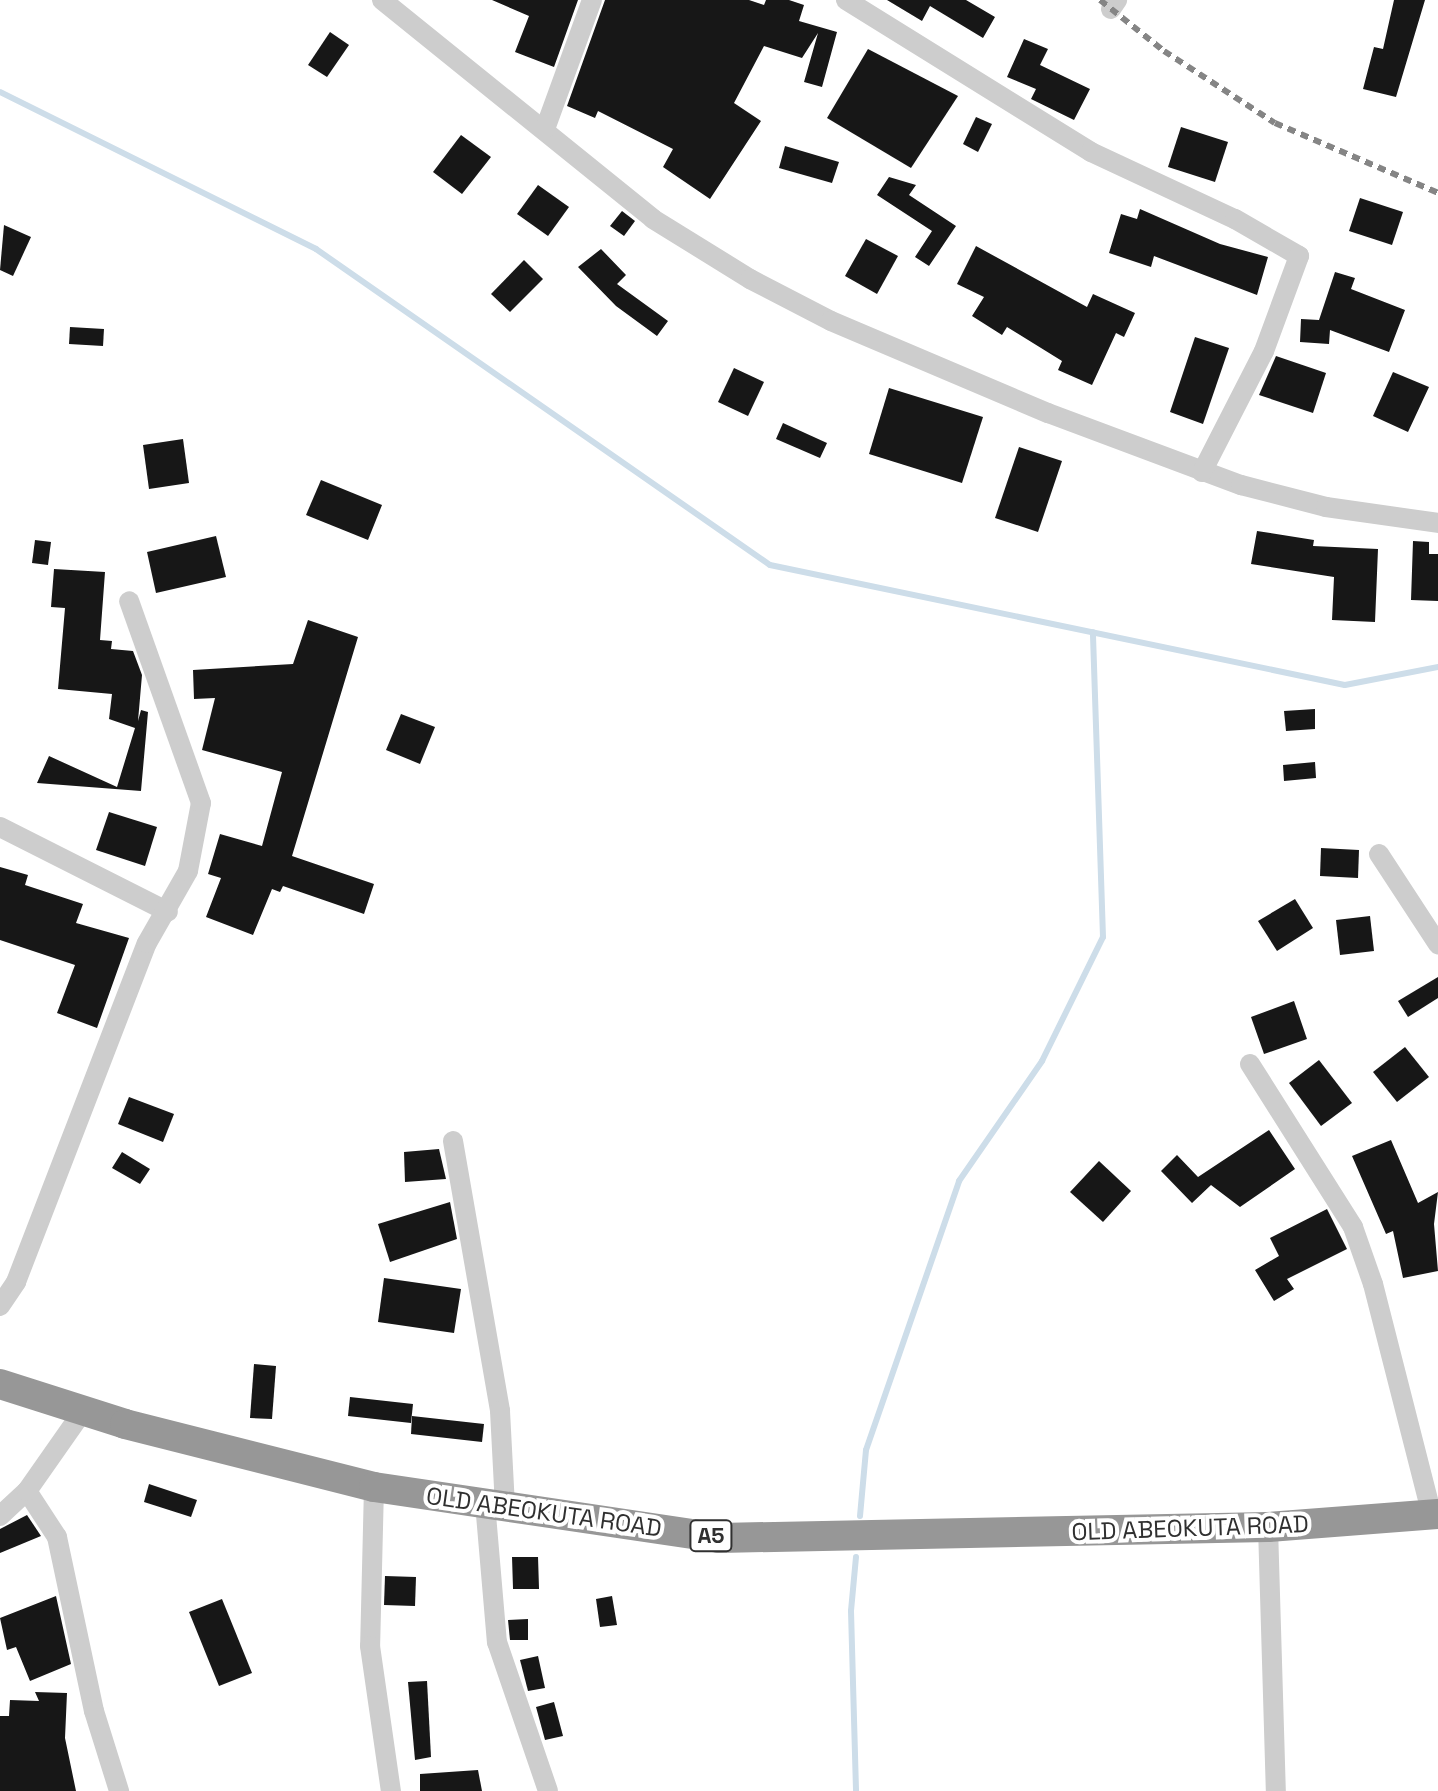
<!DOCTYPE html>
<style>
body{margin:0}
#map{position:relative;width:1438px;height:1791px;overflow:hidden;background:#fff;font-family:"Space Grotesk",sans-serif}
div>[style]{position:absolute}
.stream>*{height:6px;margin:-3px;padding:0 3px;transform-origin:3px;border-radius:3px;background:#cddde9}
.building>*{inset:0;background:#171717}
.minor>*{height:20px;margin:-10px;padding:0 10px;transform-origin:10px;border-radius:10px;background:#cdcdcd}
.highway>*{height:30px;margin:-15px;padding:0 15px;transform-origin:15px;border-radius:15px;background:#979797}
.rail>*{height:6px;margin-top:-3px;transform-origin:0;background:repeating-linear-gradient(90deg,#858585 0 8px,transparent 0 14px)}
span{translate:-50% -50%;white-space:nowrap;text-align:center;line-height:1.15;-webkit-text-stroke:8px #fff;paint-order:stroke}
.shield-label span{padding:2px 6px;background:#fff;border:2px solid;border-radius:6px;-webkit-text-stroke-width:0}
.shield-label{font-size:22px;color:#303030;font-weight:700}
.street-label{font-size:24px;color:#303030}
</style>
<div id="map">
<div class="stream">
<div style="left:0;top:92px;width:353px;rotate:26.4deg"></div>
<div style="left:316px;top:249px;width:553px;rotate:34.84deg"></div>
<div style="left:770px;top:565px;width:587px;rotate:11.79deg"></div>
<div style="left:1345px;top:685px;width:95px;rotate:-11deg"></div>
<div style="left:860px;top:1516px;width:66px;rotate:-84.8deg"></div>
<div style="left:866px;top:1450px;width:285px;rotate:-70.9deg"></div>
<div style="left:959px;top:1181px;width:146px;rotate:-55.3deg"></div>
<div style="left:1042px;top:1061px;width:138px;rotate:-63.8deg"></div>
<div style="left:1103px;top:937px;width:305px;rotate:-91.9deg"></div>
<div style="left:856px;top:1557px;width:54px;rotate:95.3deg"></div>
<div style="left:851px;top:1611px;width:180px;rotate:88.4deg"></div>
</div>
<div class="building">
<div style="clip-path:polygon(492px 0,578px 0,554px 67px,515px 52px,529px 16px)"></div>
<div style="clip-path:polygon(605px 0,749px 0,764px 5px,766px 0,789px 0,804px 5px,799px 21px,837px 32px,822px 87px,804px 82px,818px 33px,802px 58px,764px 46px,734px 103px,761px 121px,710px 199px,663px 167px,673px 149px,598px 111px,595px 118px,567px 106px)"></div>
<div style="clip-path:polygon(887px 0,966px 0,995px 17px,983px 38px,930px 6px,922px 21px)"></div>
<div style="clip-path:polygon(1394px 0,1425px 0,1396px 97px,1363px 89px,1374px 47px,1383px 49px)"></div>
<div style="clip-path:polygon(330px 32px,349px 45px,327px 77px,308px 65px)"></div>
<div style="clip-path:polygon(1024px 39px,1048px 49px,1040px 65px,1090px 89px,1074px 120px,1031px 99px,1036px 89px,1007px 77px)"></div>
<div style="clip-path:polygon(868px 49px,958px 96px,911px 168px,827px 118px)"></div>
<div style="clip-path:polygon(976px 117px,992px 124px,978px 152px,963px 144px)"></div>
<div style="clip-path:polygon(1181px 127px,1228px 142px,1215px 182px,1168px 167px)"></div>
<div style="clip-path:polygon(461px 135px,491px 157px,462px 194px,433px 172px)"></div>
<div style="clip-path:polygon(785px 146px,839px 162px,832px 183px,779px 168px)"></div>
<div style="clip-path:polygon(889px 177px,916px 185px,909px 195px,956px 226px,929px 266px,915px 257px,932px 231px,877px 195px)"></div>
<div style="clip-path:polygon(538px 185px,569px 207px,548px 236px,517px 214px)"></div>
<div style="clip-path:polygon(1360px 198px,1403px 212px,1392px 245px,1349px 231px)"></div>
<div style="clip-path:polygon(1140px 209px,1220px 244px,1268px 257px,1257px 295px,1154px 256px,1151px 267px,1109px 253px,1121px 214px,1137px 219px)"></div>
<div style="clip-path:polygon(622px 211px,635px 221px,624px 236px,610px 226px)"></div>
<div style="clip-path:polygon(4px 225px,31px 237px,13px 276px,0 270px)"></div>
<div style="clip-path:polygon(866px 239px,898px 256px,877px 294px,845px 276px)"></div>
<div style="clip-path:polygon(976px 246px,1087px 307px,1093px 294px,1135px 313px,1124px 337px,1116px 333px,1092px 385px,1058px 370px,1062px 361px,1007px 327px,1002px 335px,972px 316px,984px 297px,957px 284px)"></div>
<div style="clip-path:polygon(601px 249px,626px 275px,617px 284px,668px 321px,657px 336px,616px 306px,578px 267px)"></div>
<div style="clip-path:polygon(524px 260px,543px 279px,510px 312px,491px 294px)"></div>
<div style="clip-path:polygon(1335px 272px,1355px 278px,1351px 289px,1405px 310px,1389px 352px,1330px 330px,1329px 344px,1300px 342px,1301px 319px,1319px 320px)"></div>
<div style="clip-path:polygon(70px 327px,104px 329px,103px 346px,69px 344px)"></div>
<div style="clip-path:polygon(1195px 337px,1229px 348px,1203px 424px,1170px 412px)"></div>
<div style="clip-path:polygon(1276px 356px,1326px 373px,1313px 413px,1259px 395px)"></div>
<div style="clip-path:polygon(734px 368px,764px 382px,748px 416px,718px 402px)"></div>
<div style="clip-path:polygon(1393px 372px,1429px 387px,1408px 432px,1373px 416px)"></div>
<div style="clip-path:polygon(889px 388px,983px 417px,962px 483px,869px 454px)"></div>
<div style="clip-path:polygon(783px 423px,827px 443px,820px 458px,776px 439px)"></div>
<div style="clip-path:polygon(183px 439px,189px 483px,149px 489px,143px 445px)"></div>
<div style="clip-path:polygon(1019px 447px,1062px 461px,1038px 532px,995px 518px)"></div>
<div style="clip-path:polygon(321px 480px,382px 505px,368px 540px,306px 515px)"></div>
<div style="clip-path:polygon(1257px 531px,1314px 540px,1313px 546px,1378px 549px,1375px 622px,1332px 620px,1334px 577px,1251px 564px)"></div>
<div style="clip-path:polygon(216px 536px,226px 577px,156px 593px,147px 552px)"></div>
<div style="clip-path:polygon(35px 540px,51px 542px,48px 565px,32px 563px)"></div>
<div style="clip-path:polygon(1413px 541px,1429px 542px,1429px 554px,1438px 554px,1438px 601px,1411px 600px)"></div>
<div style="clip-path:polygon(54px 569px,105px 572px,100px 640px,112px 641px,111px 649px,133px 651px,142px 675px,138px 721px,141px 710px,148px 712px,141px 791px,37px 783px,49px 756px,117px 787px,135px 728px,109px 719px,112px 694px,58px 689px,65px 608px,51px 607px)"></div>
<div style="clip-path:polygon(308px 620px,358px 637px,292px 856px,374px 884px,364px 914px,283px 886px,280px 892px,272px 889px,253px 935px,206px 917px,221px 878px,208px 874px,220px 834px,262px 846px,282px 772px,202px 750px,215px 698px,194px 699px,193px 670px,293px 664px)"></div>
<div style="clip-path:polygon(1315px 709px,1315px 729px,1286px 731px,1284px 711px)"></div>
<div style="clip-path:polygon(401px 714px,435px 727px,420px 764px,386px 750px)"></div>
<div style="clip-path:polygon(1315px 762px,1316px 778px,1284px 781px,1283px 765px)"></div>
<div style="clip-path:polygon(109px 812px,157px 827px,145px 866px,96px 850px)"></div>
<div style="clip-path:polygon(1321px 848px,1359px 850px,1358px 878px,1320px 876px)"></div>
<div style="clip-path:polygon(0 867px,28px 875px,25px 885px,83px 904px,76px 923px,129px 938px,97px 1028px,57px 1013px,75px 965px,0 940px)"></div>
<div style="clip-path:polygon(1295px 899px,1313px 928px,1277px 951px,1258px 921px)"></div>
<div style="clip-path:polygon(1370px 916px,1374px 951px,1340px 955px,1336px 920px)"></div>
<div style="clip-path:polygon(1438px 977px,1438px 998px,1408px 1017px,1398px 1001px)"></div>
<div style="clip-path:polygon(1294px 1001px,1307px 1039px,1264px 1054px,1251px 1017px)"></div>
<div style="clip-path:polygon(1405px 1047px,1429px 1077px,1397px 1102px,1373px 1072px)"></div>
<div style="clip-path:polygon(1319px 1060px,1352px 1103px,1321px 1126px,1289px 1083px)"></div>
<div style="clip-path:polygon(129px 1097px,174px 1114px,163px 1142px,118px 1124px)"></div>
<div style="clip-path:polygon(1269px 1130px,1295px 1169px,1240px 1207px,1211px 1185px,1192px 1203px,1161px 1171px,1177px 1155px,1198px 1177px)"></div>
<div style="clip-path:polygon(1391px 1140px,1418px 1203px,1438px 1192px,1434px 1224px,1438px 1271px,1403px 1278px,1393px 1231px,1386px 1234px,1352px 1156px)"></div>
<div style="clip-path:polygon(439px 1149px,446px 1179px,405px 1182px,404px 1152px)"></div>
<div style="clip-path:polygon(122px 1152px,150px 1169px,140px 1184px,112px 1168px)"></div>
<div style="clip-path:polygon(1099px 1161px,1131px 1191px,1103px 1222px,1070px 1192px)"></div>
<div style="clip-path:polygon(450px 1202px,457px 1239px,390px 1262px,378px 1224px)"></div>
<div style="clip-path:polygon(1327px 1209px,1347px 1249px,1287px 1279px,1294px 1289px,1274px 1301px,1255px 1270px,1279px 1256px,1270px 1238px)"></div>
<div style="clip-path:polygon(384px 1278px,461px 1289px,454px 1333px,378px 1322px)"></div>
<div style="clip-path:polygon(254px 1364px,276px 1366px,272px 1419px,250px 1418px)"></div>
<div style="clip-path:polygon(350px 1397px,413px 1404px,411px 1423px,348px 1416px)"></div>
<div style="clip-path:polygon(412px 1416px,484px 1424px,482px 1442px,411px 1434px)"></div>
<div style="clip-path:polygon(149px 1484px,197px 1500px,191px 1517px,144px 1502px)"></div>
<div style="clip-path:polygon(27px 1515px,41px 1536px,0 1553px,0 1529px)"></div>
<div style="clip-path:polygon(512px 1557px,538px 1557px,539px 1589px,513px 1589px)"></div>
<div style="clip-path:polygon(385px 1576px,416px 1577px,415px 1606px,384px 1605px)"></div>
<div style="clip-path:polygon(56px 1596px,71px 1664px,30px 1681px,16px 1647px,7px 1650px,0 1618px)"></div>
<div style="clip-path:polygon(612px 1596px,617px 1625px,600px 1627px,596px 1599px)"></div>
<div style="clip-path:polygon(222px 1599px,252px 1673px,219px 1686px,189px 1612px)"></div>
<div style="clip-path:polygon(528px 1619px,528px 1640px,510px 1640px,508px 1620px)"></div>
<div style="clip-path:polygon(538px 1656px,545px 1688px,528px 1691px,520px 1660px)"></div>
<div style="clip-path:polygon(427px 1681px,431px 1757px,415px 1760px,408px 1682px)"></div>
<div style="clip-path:polygon(35px 1692px,67px 1693px,65px 1738px,76px 1791px,0 1791px,0 1716px,9px 1716px,10px 1700px,39px 1701px)"></div>
<div style="clip-path:polygon(554px 1702px,563px 1736px,545px 1740px,536px 1707px)"></div>
<div style="clip-path:polygon(478px 1770px,482px 1791px,420px 1791px,420px 1774px)"></div>
</div>
<div class="minor">
<div style="left:382px;top:0;width:348px;rotate:38.9deg"></div>
<div style="left:653px;top:219px;width:114px;rotate:31.7deg"></div>
<div style="left:750px;top:279px;width:91px;rotate:27.4deg"></div>
<div style="left:831px;top:321px;width:236px;rotate:23deg"></div>
<div style="left:1048px;top:413px;width:206px;rotate:20.5deg"></div>
<div style="left:1241px;top:485px;width:88px;rotate:14.5deg"></div>
<div style="left:1326px;top:507px;width:113px;rotate:8.1deg"></div>
<div style="left:846px;top:0;width:288px;rotate:31.8deg"></div>
<div style="left:1091px;top:152px;width:159px;rotate:25deg"></div>
<div style="left:1235px;top:219px;width:74px;rotate:30deg"></div>
<div style="left:1299px;top:256px;width:101px;rotate:110.2deg"></div>
<div style="left:1264px;top:351px;width:136px;rotate:117.1deg"></div>
<div style="left:1111px;top:9px;width:11px;rotate:-56deg"></div>
<div style="left:545px;top:129px;width:137px;rotate:-70deg"></div>
<div style="left:0;top:827px;width:188px;rotate:26.8deg"></div>
<div style="left:1379px;top:854px;width:108px;rotate:56.8deg"></div>
<div style="left:1250px;top:1064px;width:193px;rotate:57.7deg"></div>
<div style="left:1353px;top:1227px;width:60px;rotate:70.7deg"></div>
<div style="left:1373px;top:1284px;width:238px;rotate:75.7deg"></div>
<div style="left:453px;top:1141px;width:274px;rotate:80.1deg"></div>
<div style="left:500px;top:1411px;width:95px;rotate:87deg"></div>
<div style="left:0;top:1306px;width:29px;rotate:-56deg"></div>
<div style="left:16px;top:1282px;width:363px;rotate:-68.9deg"></div>
<div style="left:147px;top:943px;width:83px;rotate:-60.3deg"></div>
<div style="left:188px;top:871px;width:69px;rotate:-79.2deg"></div>
<div style="left:201px;top:803px;width:214px;rotate:-109.6deg"></div>
<div style="left:374px;top:1487px;width:159px;rotate:91.4deg"></div>
<div style="left:370px;top:1646px;width:147px;rotate:81.8deg"></div>
<div style="left:27px;top:1491px;width:55px;rotate:56.9deg"></div>
<div style="left:57px;top:1537px;width:178px;rotate:78deg"></div>
<div style="left:94px;top:1711px;width:84px;rotate:72.6deg"></div>
<div style="left:485px;top:1503px;width:140px;rotate:85.1deg"></div>
<div style="left:497px;top:1642px;width:157px;rotate:71.1deg"></div>
<div style="left:0;top:1516px;width:37px;rotate:-43deg"></div>
<div style="left:27px;top:1491px;width:98px;rotate:-55deg"></div>
<div style="left:1268px;top:1527px;width:264px;rotate:88.3deg"></div>
</div>
<div class="highway">
<div style="left:0;top:1384px;width:131px;rotate:17.7deg"></div>
<div style="left:125px;top:1424px;width:257px;rotate:14.2deg"></div>
<div style="left:374px;top:1487px;width:349px;rotate:8.4deg"></div>
<div style="left:719px;top:1538px;width:549px;rotate:-1.15deg"></div>
<div style="left:1268px;top:1527px;width:170px;rotate:-4.4deg"></div>
</div>
<div class="rail">
<div style="left:1100px;top:0;width:82px;rotate:38.6deg"></div>
<div style="left:1164px;top:51px;width:132px;rotate:33deg"></div>
<div style="left:1275px;top:123px;width:177px;rotate:23.2deg"></div>
</div>
<div class="shield-label">
<span style="left:711px;top:1536px">A5</span>
</div>
<div class="street-label">
<span style="left:544px;top:1512px;rotate:8deg">OLD ABEOKUTA ROAD</span>
<span style="left:1190px;top:1528px;rotate:-2deg">OLD ABEOKUTA ROAD</span>
</div>
</div>
